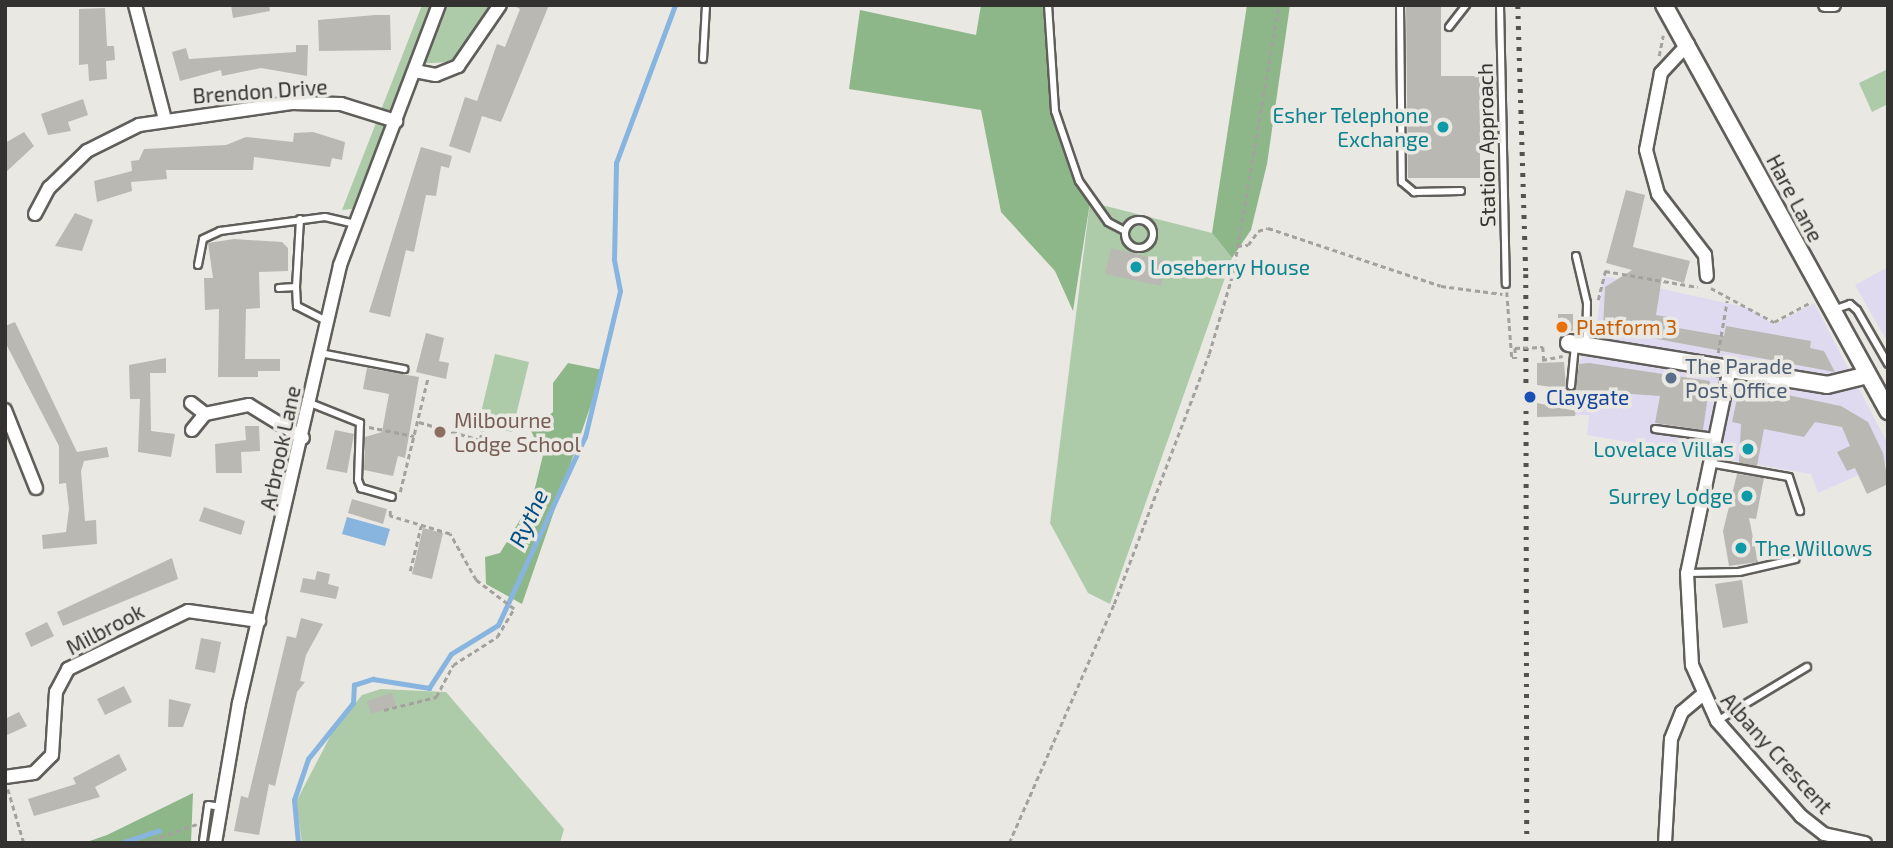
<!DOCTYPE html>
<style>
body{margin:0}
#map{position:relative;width:1893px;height:848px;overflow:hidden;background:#eae8e3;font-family:"Exo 2",sans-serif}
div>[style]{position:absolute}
.commercial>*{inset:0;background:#e0daf0}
.green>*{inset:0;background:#aecba9}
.forest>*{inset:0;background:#8eb789}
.water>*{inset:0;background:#88b5e0}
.stream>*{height:4.5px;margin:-2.25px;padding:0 2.25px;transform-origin:2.25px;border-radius:2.25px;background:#88b5e0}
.building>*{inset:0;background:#b9b8b3}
.path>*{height:2.5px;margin-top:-1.25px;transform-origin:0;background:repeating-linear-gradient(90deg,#a4a29e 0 5px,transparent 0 8.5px)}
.roads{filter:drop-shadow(2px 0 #605e5a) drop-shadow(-2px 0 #605e5a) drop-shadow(0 2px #605e5a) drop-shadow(0 -2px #605e5a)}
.lane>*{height:6px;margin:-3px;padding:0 3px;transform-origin:3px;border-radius:3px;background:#fff}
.lane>.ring{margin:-3px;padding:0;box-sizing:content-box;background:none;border:6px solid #fff;border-radius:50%}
.street>*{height:12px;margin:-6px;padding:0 6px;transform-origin:6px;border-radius:6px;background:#fff}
.secondary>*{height:16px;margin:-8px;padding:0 8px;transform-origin:8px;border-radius:8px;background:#fff}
.rail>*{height:4.5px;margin-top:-2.25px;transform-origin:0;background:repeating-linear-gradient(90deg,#53524f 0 3.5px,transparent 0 10.5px)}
.path-bridge>*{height:2.5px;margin-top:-1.25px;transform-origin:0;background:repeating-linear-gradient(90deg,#a4a29e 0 5px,transparent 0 8.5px)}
.dots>*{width:19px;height:19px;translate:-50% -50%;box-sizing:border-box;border:4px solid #eae8e3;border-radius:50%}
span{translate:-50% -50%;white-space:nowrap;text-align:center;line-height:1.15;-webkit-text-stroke:7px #eae8e3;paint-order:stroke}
.street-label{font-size:21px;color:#333230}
.culture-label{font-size:21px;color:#0d838f}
.right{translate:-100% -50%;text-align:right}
.left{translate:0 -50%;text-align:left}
.food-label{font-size:21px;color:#c56008}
.service-label{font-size:21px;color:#4e5e75}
.transit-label{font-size:21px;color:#164399}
.education-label{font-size:21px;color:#785e54}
.water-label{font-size:23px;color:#004d81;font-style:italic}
.frame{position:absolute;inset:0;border:7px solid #333230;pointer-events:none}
</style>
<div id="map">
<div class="commercial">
<div style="clip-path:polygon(1888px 267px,1888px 343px,1855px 285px)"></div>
<div style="clip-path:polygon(1603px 276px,1749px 308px,1774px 325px,1814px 303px,1888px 444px,1888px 462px,1818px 493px,1811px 474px,1587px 435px,1589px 415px,1574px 415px,1580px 361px,1596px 331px)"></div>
</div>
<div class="green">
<div style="clip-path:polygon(422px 5px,489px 5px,453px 62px,410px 64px,352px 209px,342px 210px)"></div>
<div style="clip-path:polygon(1888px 69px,1888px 104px,1872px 112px,1859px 83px)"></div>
<div style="clip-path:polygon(1090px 202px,1212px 233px,1232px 258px,1110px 604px,1088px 593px,1050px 523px)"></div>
<div style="clip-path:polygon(495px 354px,529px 362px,512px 432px,478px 425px)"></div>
<div style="clip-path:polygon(381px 689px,446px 692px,564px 829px,560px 843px,302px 843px,296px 802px,333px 731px,362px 695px)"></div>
</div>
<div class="forest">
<div style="clip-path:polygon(981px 5px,1043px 5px,1051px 111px,1090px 202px,1073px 311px,1055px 271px,1001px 212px,981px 110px,849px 89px,860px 10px,976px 35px)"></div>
<div style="clip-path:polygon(1247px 5px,1290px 5px,1267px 164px,1251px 230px,1232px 258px,1212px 233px)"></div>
<div style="clip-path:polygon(568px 363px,603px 370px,522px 604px,486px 584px,485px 557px,500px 553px,532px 500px,543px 455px,531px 431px,553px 412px,553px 383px)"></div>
<div style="clip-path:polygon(193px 793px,191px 843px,84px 843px,107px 835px)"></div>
</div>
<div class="water">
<div style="clip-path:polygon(347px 517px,390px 529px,385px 546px,342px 534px)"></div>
</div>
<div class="stream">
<div style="left:121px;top:843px;width:40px;rotate:-18deg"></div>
<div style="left:298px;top:843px;width:43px;rotate:-95.3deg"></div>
<div style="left:294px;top:800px;width:43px;rotate:-71.1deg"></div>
<div style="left:308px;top:759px;width:72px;rotate:-51.2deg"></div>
<div style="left:353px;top:703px;width:18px;rotate:-87deg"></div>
<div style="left:354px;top:685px;width:20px;rotate:-18deg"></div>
<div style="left:373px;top:679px;width:57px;rotate:9.1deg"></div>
<div style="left:429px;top:688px;width:40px;rotate:-57.1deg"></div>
<div style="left:451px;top:654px;width:55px;rotate:-31.7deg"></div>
<div style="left:498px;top:625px;width:207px;rotate:-65.2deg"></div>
<div style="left:585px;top:437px;width:150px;rotate:-76.5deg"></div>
<div style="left:620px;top:291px;width:32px;rotate:-101deg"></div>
<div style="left:614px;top:260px;width:97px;rotate:-88.8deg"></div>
<div style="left:616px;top:163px;width:169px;rotate:-69.5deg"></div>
</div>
<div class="building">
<div style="clip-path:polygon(231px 5px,269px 5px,270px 11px,233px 18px)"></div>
<div style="clip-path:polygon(513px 5px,549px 5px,501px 122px,482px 116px,470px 153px,449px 146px,465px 97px,477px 101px,497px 44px,505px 47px,520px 9px)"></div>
<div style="clip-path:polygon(1406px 5px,1441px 5px,1441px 76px,1480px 76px,1480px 178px,1408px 178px)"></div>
<div style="clip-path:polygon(105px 8px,107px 46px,114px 46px,115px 60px,106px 61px,107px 79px,89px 81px,88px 64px,79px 65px,79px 9px)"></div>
<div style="clip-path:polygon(375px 15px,390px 15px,391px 50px,319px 51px,318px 20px)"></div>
<div style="clip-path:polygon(296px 45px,308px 45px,307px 76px,261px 68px,222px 76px,221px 70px,180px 81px,172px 52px,186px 48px,189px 59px,296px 52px)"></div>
<div style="clip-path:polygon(83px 99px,88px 115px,68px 122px,71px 131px,48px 135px,41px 114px)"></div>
<div style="clip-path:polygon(24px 132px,34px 146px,5px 173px,5px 143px)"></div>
<div style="clip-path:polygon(313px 132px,345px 142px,342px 160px,332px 158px,330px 167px,254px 157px,253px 170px,166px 170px,167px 179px,131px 182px,132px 191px,97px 202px,94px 181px,132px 171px,131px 161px,139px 160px,144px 149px,226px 145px,246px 137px,293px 142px,294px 133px)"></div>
<div style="clip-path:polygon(421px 147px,452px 156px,449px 168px,441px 166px,436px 196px,426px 195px,414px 252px,406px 250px,390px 317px,369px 312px)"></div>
<div style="clip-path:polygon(1626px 190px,1645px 195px,1633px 247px,1690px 261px,1684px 283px,1662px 277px,1656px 315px,1674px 318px,1672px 327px,1724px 336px,1726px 326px,1811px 341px,1810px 348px,1824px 351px,1835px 372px,1603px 329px,1605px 287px,1632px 270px,1606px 263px)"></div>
<div style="clip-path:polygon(75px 213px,93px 220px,82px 251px,55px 246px)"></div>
<div style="clip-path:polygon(234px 239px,282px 242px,288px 248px,288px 271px,259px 272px,260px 308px,246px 309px,245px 359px,280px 359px,280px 371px,258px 371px,258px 377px,218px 377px,219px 309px,205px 310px,204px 278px,213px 278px,208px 243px)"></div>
<div style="clip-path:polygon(1111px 248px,1166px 261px,1161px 286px,1105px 274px)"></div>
<div style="clip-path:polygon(1558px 314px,1573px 314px,1573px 331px,1558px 330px)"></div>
<div style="clip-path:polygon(15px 322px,77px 452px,107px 447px,109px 457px,84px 461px,81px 471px,85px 521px,96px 520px,97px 544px,43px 549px,42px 535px,66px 532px,69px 509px,66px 483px,59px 484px,59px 446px,5px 342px,5px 326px)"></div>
<div style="clip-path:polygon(426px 333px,444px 338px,439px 361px,449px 363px,446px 379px,416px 372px)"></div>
<div style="clip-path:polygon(166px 358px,166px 373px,150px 373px,151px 431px,175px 434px,171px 457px,138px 452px,140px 399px,130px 399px,129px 365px)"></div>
<div style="clip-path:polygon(1564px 362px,1566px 389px,1537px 385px,1537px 363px)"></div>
<div style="clip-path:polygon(1589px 363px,1710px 381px,1703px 430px,1655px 423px,1660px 396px,1575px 390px,1579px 364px)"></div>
<div style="clip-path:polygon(367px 368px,419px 377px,405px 458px,398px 456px,393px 476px,364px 470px,365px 437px,382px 432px,389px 394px,363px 389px)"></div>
<div style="clip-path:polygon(1740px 385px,1841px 406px,1868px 422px,1883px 453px,1888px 484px,1867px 494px,1855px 468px,1847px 471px,1837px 452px,1850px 446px,1842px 427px,1815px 422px,1804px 437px,1764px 429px,1757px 466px,1739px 463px,1741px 424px,1732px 422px)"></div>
<div style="clip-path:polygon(1537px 403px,1576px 411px,1575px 416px,1537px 417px)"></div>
<div style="clip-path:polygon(245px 426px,259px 426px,260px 451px,241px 452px,242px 473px,216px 473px,215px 444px,246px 440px)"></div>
<div style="clip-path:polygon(335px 430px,354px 434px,347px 473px,326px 469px)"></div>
<div style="clip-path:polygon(1737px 474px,1764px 478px,1756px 519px,1749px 518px,1758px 562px,1729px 566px,1723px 531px)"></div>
<div style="clip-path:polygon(352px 499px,387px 509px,383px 524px,348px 513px)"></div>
<div style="clip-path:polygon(204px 507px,245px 521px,241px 535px,199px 521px)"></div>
<div style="clip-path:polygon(423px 528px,443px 533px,432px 579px,412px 574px)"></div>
<div style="clip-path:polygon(172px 558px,178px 579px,63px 626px,57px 612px)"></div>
<div style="clip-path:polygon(317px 571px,330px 574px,328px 584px,339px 587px,336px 599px,300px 592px,303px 578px,315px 580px)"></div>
<div style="clip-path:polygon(1742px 580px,1748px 623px,1723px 628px,1715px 584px)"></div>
<div style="clip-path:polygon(301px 618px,323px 624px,306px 655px,300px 681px,305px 682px,297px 692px,275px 786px,269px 784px,259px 835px,234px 831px,241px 796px,248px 798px,287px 636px,296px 638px)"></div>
<div style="clip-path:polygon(47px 622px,54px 636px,31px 647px,25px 633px)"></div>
<div style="clip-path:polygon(201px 638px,221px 642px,215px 673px,195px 669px)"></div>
<div style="clip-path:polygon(124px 686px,132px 702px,105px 715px,97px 699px)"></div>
<div style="clip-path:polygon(392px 693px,396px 706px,371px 714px,367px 701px)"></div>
<div style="clip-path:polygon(169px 699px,191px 704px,183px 727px,168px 727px)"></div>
<div style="clip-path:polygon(19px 712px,27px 726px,5px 736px,5px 719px)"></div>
<div style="clip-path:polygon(119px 754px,127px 770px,95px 787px,100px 797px,34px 816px,28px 799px,76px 784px,73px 778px)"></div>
</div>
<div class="path">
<div style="left:1659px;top:56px;width:21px;rotate:-79deg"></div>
<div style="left:1237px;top:246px;width:11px;rotate:-5deg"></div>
<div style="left:1248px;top:245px;width:17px;rotate:-54deg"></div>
<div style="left:1258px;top:231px;width:10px;rotate:-17deg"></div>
<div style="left:1268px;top:228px;width:182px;rotate:18.5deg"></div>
<div style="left:1441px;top:286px;width:62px;rotate:7.5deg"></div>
<div style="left:1711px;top:288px;width:72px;rotate:28.4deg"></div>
<div style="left:1774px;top:322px;width:42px;rotate:-28.4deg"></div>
<div style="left:1507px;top:292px;width:66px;rotate:85.7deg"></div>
<div style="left:1512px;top:358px;width:7px"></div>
<div style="left:1598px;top:300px;width:30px;rotate:-76deg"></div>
<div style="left:1605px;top:271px;width:94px;rotate:9.8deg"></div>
<div style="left:1543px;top:347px;width:13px;rotate:86deg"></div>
<div style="left:1515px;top:348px;width:10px;rotate:84deg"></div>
<div style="left:1718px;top:353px;width:53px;rotate:-80.2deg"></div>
<div style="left:1542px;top:360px;width:21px;rotate:-11deg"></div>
<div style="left:419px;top:422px;width:64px;rotate:16.4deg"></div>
<div style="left:480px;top:440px;width:14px;rotate:-78deg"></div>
<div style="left:369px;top:427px;width:46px;rotate:11.3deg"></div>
<div style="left:400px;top:492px;width:118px;rotate:-76.3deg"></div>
<div style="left:410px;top:571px;width:46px;rotate:-76.3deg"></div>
<div style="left:384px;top:710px;width:54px;rotate:-14deg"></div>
<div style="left:436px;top:697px;width:36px;rotate:-62deg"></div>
<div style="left:453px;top:665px;width:52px;rotate:-32.5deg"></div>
<div style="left:497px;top:637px;width:33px;rotate:-59deg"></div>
<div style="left:514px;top:609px;width:48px;rotate:-142.7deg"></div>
<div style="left:476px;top:580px;width:53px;rotate:-119.5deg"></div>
<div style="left:450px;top:534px;width:63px;rotate:-163.3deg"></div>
<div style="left:390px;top:516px;width:8px;rotate:-90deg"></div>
<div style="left:8px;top:789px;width:56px;rotate:73.5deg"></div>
<div style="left:144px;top:843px;width:56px;rotate:-19.7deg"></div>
<div style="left:1009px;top:843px;width:261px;rotate:-66.3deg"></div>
<div style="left:1114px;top:604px;width:267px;rotate:-69.2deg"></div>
<div style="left:1209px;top:354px;width:84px;rotate:-73.5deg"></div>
<div style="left:1233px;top:273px;width:272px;rotate:-80.3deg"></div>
</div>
<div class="roads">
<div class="lane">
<div style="left:1048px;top:5px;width:106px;rotate:86.2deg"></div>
<div style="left:1055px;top:111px;width:74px;rotate:71.1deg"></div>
<div style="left:1079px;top:181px;width:50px;rotate:54.7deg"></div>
<div style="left:1108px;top:222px;width:19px;rotate:28deg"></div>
<div style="left:1400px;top:5px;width:177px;rotate:89.4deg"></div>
<div style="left:1402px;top:182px;width:16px;rotate:40deg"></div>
<div style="left:1414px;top:192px;width:47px;rotate:-1.2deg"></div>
<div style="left:1500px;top:5px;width:279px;rotate:88.8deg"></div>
<div style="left:1449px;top:27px;width:28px;rotate:-52deg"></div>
<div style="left:703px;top:59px;width:54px;rotate:-86.8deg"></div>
<div class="ring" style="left:1125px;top:220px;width:22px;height:22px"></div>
<div style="left:1576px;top:256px;width:48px;rotate:76.8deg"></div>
<div style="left:1587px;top:303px;width:39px;rotate:91deg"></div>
<div style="left:198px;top:265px;width:26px;rotate:-79deg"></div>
<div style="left:203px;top:239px;width:19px;rotate:-25deg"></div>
<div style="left:220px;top:231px;width:106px;rotate:-7.6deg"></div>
<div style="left:325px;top:217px;width:31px;rotate:13deg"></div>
<div style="left:296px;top:287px;width:19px;rotate:87deg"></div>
<div style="left:297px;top:306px;width:33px;rotate:27deg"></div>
<div style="left:279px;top:288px;width:17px;rotate:-3deg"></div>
<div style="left:296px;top:287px;width:68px;rotate:-86.6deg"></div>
<div style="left:1833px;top:310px;width:18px;rotate:-19deg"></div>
<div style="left:1850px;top:304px;width:9px;rotate:41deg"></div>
<div style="left:1857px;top:310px;width:62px;rotate:60.1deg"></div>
<div style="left:320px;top:353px;width:86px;rotate:10.8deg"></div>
<div style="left:1571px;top:386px;width:41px;rotate:-84.4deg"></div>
<div style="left:310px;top:403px;width:54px;rotate:21.8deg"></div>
<div style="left:360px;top:423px;width:57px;rotate:92deg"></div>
<div style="left:358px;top:480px;width:9px;rotate:69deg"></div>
<div style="left:361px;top:488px;width:32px;rotate:16deg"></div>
<div style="left:1655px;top:429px;width:60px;rotate:7.7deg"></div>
<div style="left:1709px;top:463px;width:81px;rotate:9.9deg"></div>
<div style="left:1789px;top:477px;width:36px;rotate:72deg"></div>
<div style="left:1687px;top:573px;width:52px;rotate:-1.1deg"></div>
<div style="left:1739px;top:572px;width:58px;rotate:-12.8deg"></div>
<div style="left:1717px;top:721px;width:105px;rotate:-31deg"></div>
<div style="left:203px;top:841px;width:36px;rotate:-82deg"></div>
<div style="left:208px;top:805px;width:14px;rotate:8deg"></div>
</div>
<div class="street">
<div style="left:135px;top:5px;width:118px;rotate:75.3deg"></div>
<div style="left:1825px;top:5px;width:9px"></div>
<div style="left:1688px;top:44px;width:40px;rotate:133deg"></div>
<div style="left:1661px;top:73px;width:78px;rotate:101deg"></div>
<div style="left:1646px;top:150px;width:46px;rotate:74.7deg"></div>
<div style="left:1658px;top:194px;width:77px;rotate:52.4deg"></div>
<div style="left:1705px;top:255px;width:21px;rotate:85deg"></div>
<div style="left:415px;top:71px;width:21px;rotate:11deg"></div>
<div style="left:436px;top:75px;width:24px;rotate:-22deg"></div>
<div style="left:458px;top:66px;width:74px;rotate:-55.5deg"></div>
<div style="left:35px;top:214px;width:30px;rotate:-62deg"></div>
<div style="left:49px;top:188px;width:53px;rotate:-44.2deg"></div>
<div style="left:87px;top:151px;width:58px;rotate:-26.6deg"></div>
<div style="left:139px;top:125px;width:154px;rotate:-8.2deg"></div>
<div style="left:291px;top:103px;width:50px;rotate:1.1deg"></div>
<div style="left:341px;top:104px;width:58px;rotate:17.2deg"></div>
<div style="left:1730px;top:368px;width:209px;rotate:101.8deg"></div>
<div style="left:1687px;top:573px;width:92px;rotate:86.9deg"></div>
<div style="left:1692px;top:665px;width:61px;rotate:65.9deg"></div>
<div style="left:1717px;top:721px;width:127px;rotate:48.5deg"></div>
<div style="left:1801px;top:816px;width:29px;rotate:38deg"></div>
<div style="left:1824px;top:834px;width:42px;rotate:12.4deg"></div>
<div style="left:191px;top:403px;width:18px;rotate:38deg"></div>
<div style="left:5px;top:410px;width:84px;rotate:68.3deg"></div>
<div style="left:192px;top:430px;width:21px;rotate:-51deg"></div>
<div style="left:205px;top:414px;width:45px;rotate:-11.6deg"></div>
<div style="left:249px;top:405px;width:63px;rotate:31.4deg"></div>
<div style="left:5px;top:777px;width:29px;rotate:-8deg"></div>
<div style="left:34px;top:773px;width:25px;rotate:-45deg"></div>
<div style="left:52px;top:755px;width:63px;rotate:-86.4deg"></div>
<div style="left:56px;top:692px;width:26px;rotate:-62deg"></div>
<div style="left:68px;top:669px;width:133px;rotate:-25.8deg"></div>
<div style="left:188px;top:611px;width:72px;rotate:8deg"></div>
<div style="left:215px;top:843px;width:142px;rotate:-80.3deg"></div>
<div style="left:239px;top:703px;width:449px;rotate:-77deg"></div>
<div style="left:340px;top:265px;width:278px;rotate:-69.2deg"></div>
<div style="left:1665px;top:843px;width:104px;rotate:-86.7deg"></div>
<div style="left:1671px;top:739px;width:29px;rotate:-68deg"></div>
<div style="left:1682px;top:712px;width:25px;rotate:-40deg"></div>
</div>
<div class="secondary">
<div style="left:1664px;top:5px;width:464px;rotate:61.1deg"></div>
<div style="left:1569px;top:343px;width:261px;rotate:9.2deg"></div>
<div style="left:1827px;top:385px;width:42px;rotate:-13.7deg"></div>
</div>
</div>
<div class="rail">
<div style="left:1518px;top:5px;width:269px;rotate:88.3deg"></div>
<div style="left:1526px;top:274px;width:569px;rotate:89.9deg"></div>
</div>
<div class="path-bridge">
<div style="left:1515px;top:348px;width:28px;rotate:-2deg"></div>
</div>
<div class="dots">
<div style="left:1443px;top:127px;background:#0f9aa8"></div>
<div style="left:1136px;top:267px;background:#0f9aa8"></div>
<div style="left:1562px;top:327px;background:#e8710a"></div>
<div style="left:1671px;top:378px;background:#5c6f8a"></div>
<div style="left:1530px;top:397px;background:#1a4fb4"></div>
<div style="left:440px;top:432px;background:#8d6e63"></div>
<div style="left:1748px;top:449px;background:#0f9aa8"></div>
<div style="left:1747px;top:496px;background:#0f9aa8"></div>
<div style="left:1741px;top:548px;background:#0f9aa8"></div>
</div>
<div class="street-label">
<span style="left:260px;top:91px;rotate:-4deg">Brendon Drive</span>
<span style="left:1486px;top:145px;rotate:-91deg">Station Approach</span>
<span style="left:1795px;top:198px;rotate:62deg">Hare Lane</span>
<span style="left:280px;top:448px;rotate:-78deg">Arbrook Lane</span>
<span style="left:105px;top:629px;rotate:-28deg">Milbrook</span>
<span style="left:1777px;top:753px;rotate:48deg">Albany Crescent</span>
</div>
<div class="culture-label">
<span class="right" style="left:1429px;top:127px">Esher Telephone<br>Exchange</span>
<span class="left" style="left:1150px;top:267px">Loseberry House</span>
<span class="right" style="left:1734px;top:449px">Lovelace Villas</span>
<span class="right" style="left:1733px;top:496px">Surrey Lodge</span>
<span class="left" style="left:1755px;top:548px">The Willows</span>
</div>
<div class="food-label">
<span class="left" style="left:1576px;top:327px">Platform 3</span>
</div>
<div class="service-label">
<span class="left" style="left:1685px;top:378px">The Parade<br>Post Office</span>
</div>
<div class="transit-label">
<span class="left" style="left:1546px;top:397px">Claygate</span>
</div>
<div class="education-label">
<span class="left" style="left:454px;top:432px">Milbourne<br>Lodge School</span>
</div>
<div class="water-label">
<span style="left:528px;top:518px;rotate:-65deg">Rythe</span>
</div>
<div class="frame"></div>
</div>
